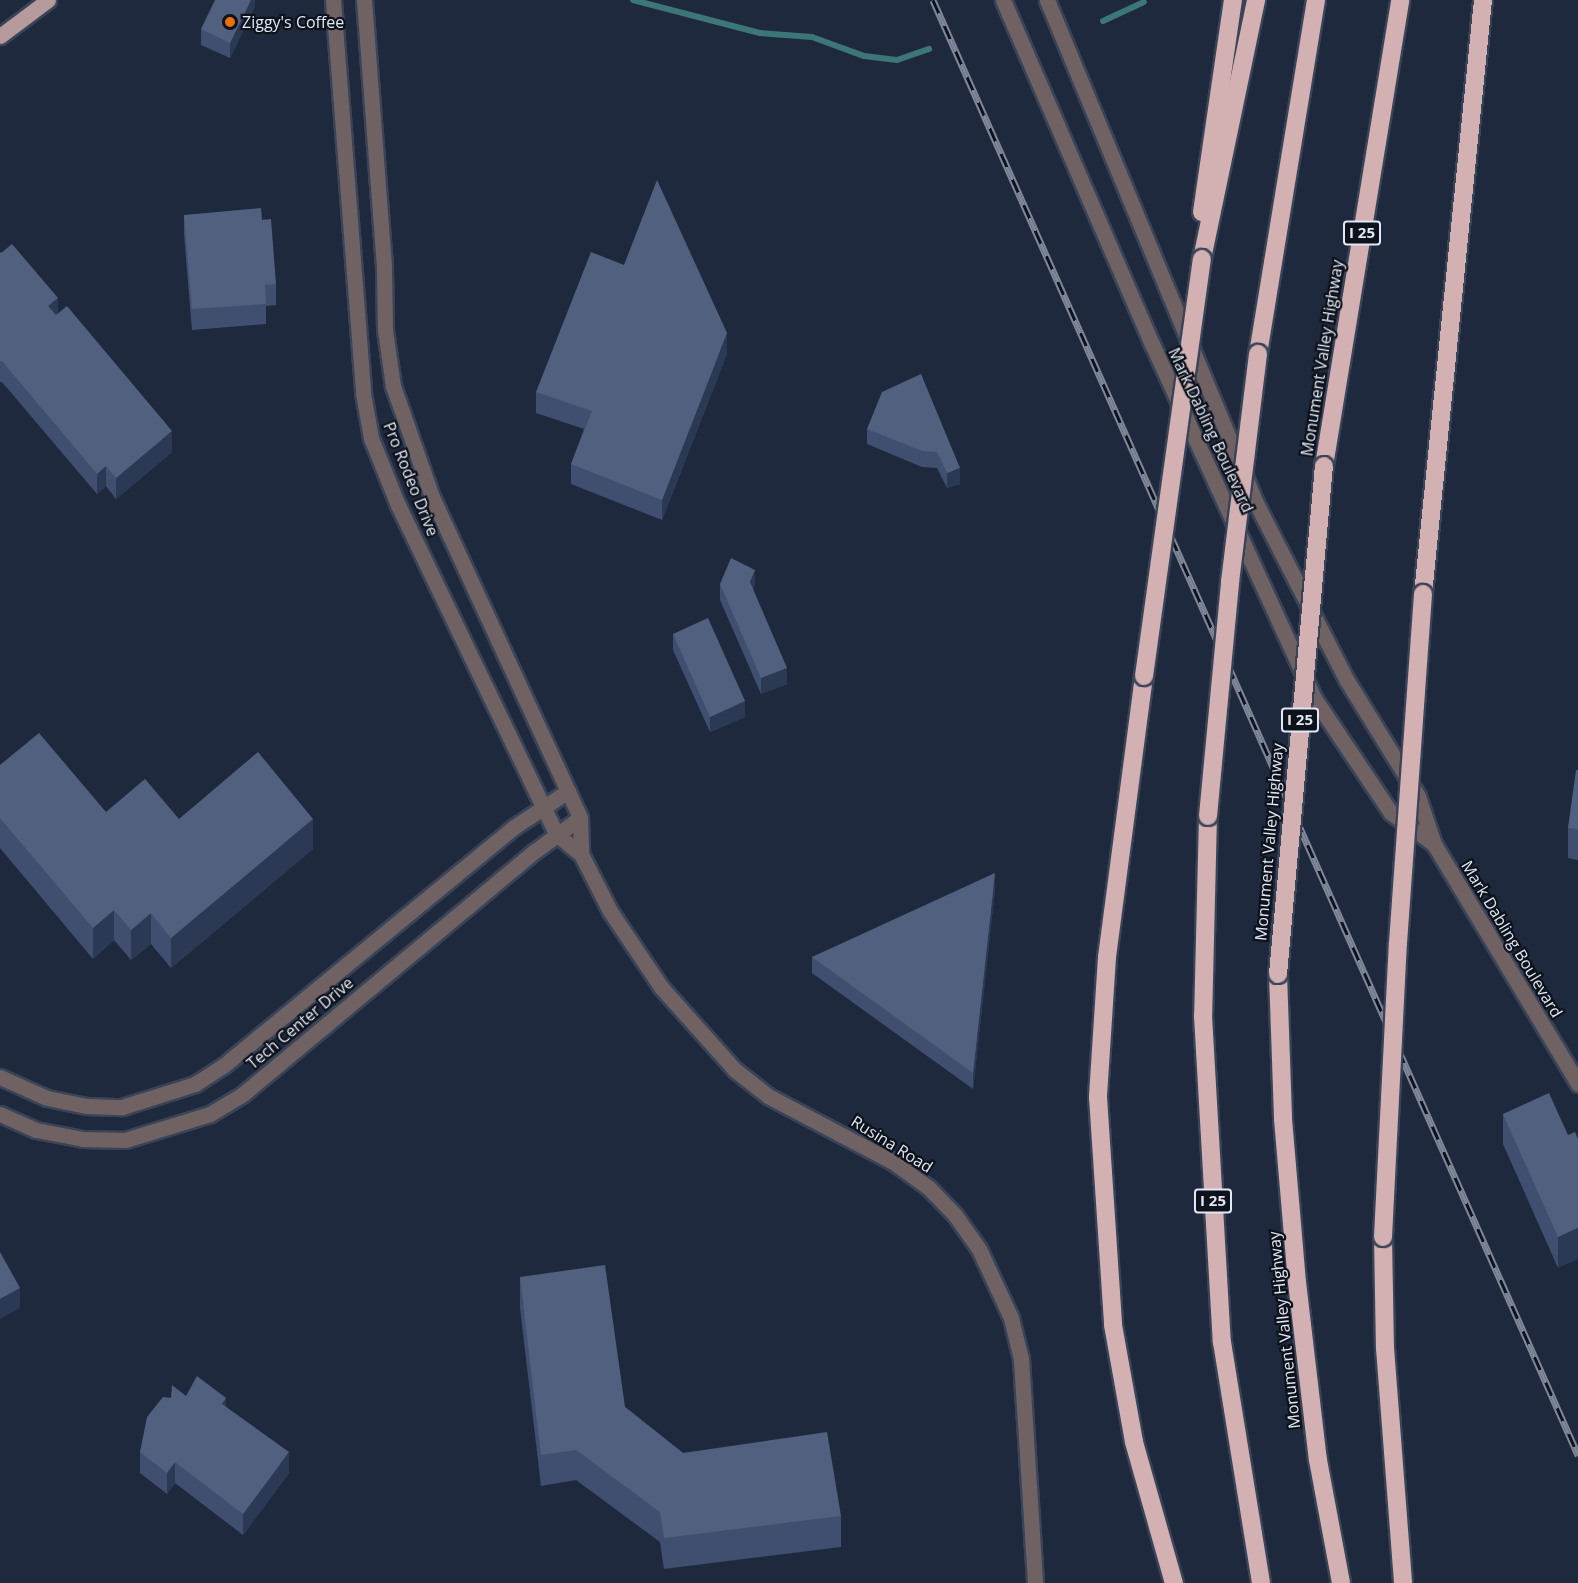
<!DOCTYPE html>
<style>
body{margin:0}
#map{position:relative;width:1578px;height:1583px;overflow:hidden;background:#1f293e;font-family:"Open Sans",sans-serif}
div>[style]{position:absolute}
.stream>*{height:6px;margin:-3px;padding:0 3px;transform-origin:3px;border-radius:3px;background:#3c7678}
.roads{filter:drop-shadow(2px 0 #3a4458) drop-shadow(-2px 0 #3a4458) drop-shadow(0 2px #3a4458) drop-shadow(0 -2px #3a4458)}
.minor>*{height:15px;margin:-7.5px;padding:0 7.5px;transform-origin:7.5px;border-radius:7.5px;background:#706263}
.major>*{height:15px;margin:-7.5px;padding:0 7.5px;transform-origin:7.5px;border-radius:7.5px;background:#b79a9b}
.highway>*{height:18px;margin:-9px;padding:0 9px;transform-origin:9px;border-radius:9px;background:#d3b0b2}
.rail>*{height:7px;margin-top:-3.5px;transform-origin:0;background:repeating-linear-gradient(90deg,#0e121b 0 14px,#7f8799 0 28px);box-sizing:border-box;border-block:2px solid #7f8799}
.bridges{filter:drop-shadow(2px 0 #3a4458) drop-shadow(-2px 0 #3a4458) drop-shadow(0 2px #3a4458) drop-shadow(0 -2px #3a4458)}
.highway-bridge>*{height:18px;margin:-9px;padding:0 9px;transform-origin:9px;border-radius:9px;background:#d3b0b2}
.wall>*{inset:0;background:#404f6f}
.shaded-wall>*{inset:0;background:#2c3955}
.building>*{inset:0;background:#51607e}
.dots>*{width:16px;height:16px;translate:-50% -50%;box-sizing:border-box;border:3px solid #0e121b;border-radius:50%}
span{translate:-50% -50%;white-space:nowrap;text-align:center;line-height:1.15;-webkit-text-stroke:4.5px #0e121b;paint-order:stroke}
.shield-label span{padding:2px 4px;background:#0e121b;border:2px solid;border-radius:4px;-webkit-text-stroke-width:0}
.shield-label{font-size:15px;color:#e1e8f6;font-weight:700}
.poi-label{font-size:16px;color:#e1e8f6}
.left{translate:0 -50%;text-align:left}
.street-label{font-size:16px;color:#e1e8f6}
</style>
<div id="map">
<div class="stream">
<div style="left:633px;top:0;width:131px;rotate:14.6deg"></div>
<div style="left:760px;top:33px;width:52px;rotate:4.4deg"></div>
<div style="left:812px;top:37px;width:55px;rotate:20.1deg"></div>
<div style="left:864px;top:56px;width:33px;rotate:7deg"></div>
<div style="left:897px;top:60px;width:34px;rotate:-19deg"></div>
<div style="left:1103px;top:21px;width:45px;rotate:-24.9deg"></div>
</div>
<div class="roads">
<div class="minor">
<div style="left:333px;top:0;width:394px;rotate:85.6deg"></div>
<div style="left:363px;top:393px;width:46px;rotate:79.9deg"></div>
<div style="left:371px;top:438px;width:72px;rotate:68.1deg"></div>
<div style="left:398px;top:505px;width:365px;rotate:64.3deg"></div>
<div style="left:556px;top:834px;width:32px;rotate:39deg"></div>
<div style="left:581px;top:854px;width:64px;rotate:63deg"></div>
<div style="left:610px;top:911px;width:92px;rotate:56.1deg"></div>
<div style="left:661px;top:987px;width:111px;rotate:48.3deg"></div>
<div style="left:735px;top:1070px;width:42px;rotate:38.2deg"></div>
<div style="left:768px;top:1096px;width:141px;rotate:27.8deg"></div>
<div style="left:893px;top:1162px;width:44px;rotate:35.8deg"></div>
<div style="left:929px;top:1188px;width:37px;rotate:46deg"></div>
<div style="left:955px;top:1215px;width:42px;rotate:54.8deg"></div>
<div style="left:979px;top:1249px;width:76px;rotate:65.1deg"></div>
<div style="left:1011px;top:1318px;width:42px;rotate:76.3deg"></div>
<div style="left:1021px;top:1359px;width:224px;rotate:86.4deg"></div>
<div style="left:364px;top:0;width:269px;rotate:85.7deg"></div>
<div style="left:384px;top:268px;width:62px;rotate:89.1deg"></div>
<div style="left:385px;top:330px;width:57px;rotate:81.9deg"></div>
<div style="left:393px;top:386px;width:118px;rotate:70.6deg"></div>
<div style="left:432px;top:497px;width:353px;rotate:65.2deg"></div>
<div style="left:580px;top:818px;width:36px;rotate:88deg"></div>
<div style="left:1003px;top:0;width:375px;rotate:66.6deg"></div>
<div style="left:1152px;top:344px;width:389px;rotate:65.4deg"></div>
<div style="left:1314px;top:698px;width:138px;rotate:56.2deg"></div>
<div style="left:1391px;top:813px;width:53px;rotate:35.8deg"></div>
<div style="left:1047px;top:0;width:545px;rotate:67.44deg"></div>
<div style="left:1256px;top:503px;width:198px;rotate:62.9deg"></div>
<div style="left:1346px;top:679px;width:137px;rotate:58.4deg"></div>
<div style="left:1418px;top:796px;width:51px;rotate:71.6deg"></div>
<div style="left:1434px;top:844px;width:280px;rotate:59deg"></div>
<div style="left:0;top:1077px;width:51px;rotate:24.1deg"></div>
<div style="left:47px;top:1098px;width:41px;rotate:11.3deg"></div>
<div style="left:87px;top:1106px;width:35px;rotate:2deg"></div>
<div style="left:122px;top:1107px;width:77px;rotate:-17.5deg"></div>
<div style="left:195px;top:1084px;width:33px;rotate:-33deg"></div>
<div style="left:223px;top:1066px;width:377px;rotate:-39.4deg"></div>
<div style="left:514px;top:827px;width:65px;rotate:-33.7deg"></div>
<div style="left:0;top:1114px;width:39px;rotate:24deg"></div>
<div style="left:36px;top:1130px;width:48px;rotate:10.8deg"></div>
<div style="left:83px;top:1139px;width:42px;rotate:1.4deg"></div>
<div style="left:125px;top:1140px;width:89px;rotate:-17deg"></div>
<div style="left:210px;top:1114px;width:39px;rotate:-31deg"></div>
<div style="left:243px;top:1094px;width:380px;rotate:-39.8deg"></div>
<div style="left:535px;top:851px;width:56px;rotate:-36.3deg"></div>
</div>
<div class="major">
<div style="left:0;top:36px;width:60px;rotate:-36.9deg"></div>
</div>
<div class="highway">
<div style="left:1202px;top:212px;width:214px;rotate:-81.7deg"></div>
<div style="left:1202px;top:259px;width:265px;rotate:-78.2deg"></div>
<div style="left:1258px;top:354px;width:359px;rotate:-80.7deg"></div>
<div style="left:1324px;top:466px;width:472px;rotate:-80.7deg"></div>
<div style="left:1423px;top:594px;width:597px;rotate:-84.23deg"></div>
<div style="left:1144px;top:676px;width:283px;rotate:97.5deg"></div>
<div style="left:1107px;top:957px;width:140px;rotate:93.7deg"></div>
<div style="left:1098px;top:1097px;width:228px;rotate:86.2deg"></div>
<div style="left:1113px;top:1325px;width:119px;rotate:79.8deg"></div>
<div style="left:1134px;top:1442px;width:147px;rotate:74.2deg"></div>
<div style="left:1208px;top:816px;width:200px;rotate:91.4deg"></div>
<div style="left:1203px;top:1016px;width:327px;rotate:86.7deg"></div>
<div style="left:1222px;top:1342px;width:244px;rotate:80.8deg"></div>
<div style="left:1278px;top:974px;width:145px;rotate:88deg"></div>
<div style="left:1283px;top:1119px;width:164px;rotate:85.1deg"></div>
<div style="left:1297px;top:1282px;width:179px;rotate:83.3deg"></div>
<div style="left:1318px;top:1460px;width:125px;rotate:79.4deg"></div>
<div style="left:1383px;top:1237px;width:111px;rotate:89deg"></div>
<div style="left:1385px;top:1348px;width:236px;rotate:85.6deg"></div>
</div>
</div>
<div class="rail">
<div style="left:933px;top:0;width:1592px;rotate:66.09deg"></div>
</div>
<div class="bridges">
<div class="highway-bridge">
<div style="left:1144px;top:676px;width:421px;rotate:-82.1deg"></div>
<div style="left:1208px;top:816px;width:235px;rotate:-84.6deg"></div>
<div style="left:1230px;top:582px;width:230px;rotate:-83deg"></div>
<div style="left:1278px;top:974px;width:510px;rotate:-84.83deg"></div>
<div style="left:1383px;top:1237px;width:294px;rotate:-87.1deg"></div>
<div style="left:1398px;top:943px;width:350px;rotate:-85.9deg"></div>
</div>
</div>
<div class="wall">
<div style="clip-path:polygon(255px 0,255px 6px,230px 58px,201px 45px,201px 29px)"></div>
<div style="clip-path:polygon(184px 215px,262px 220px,276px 284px,276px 305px,266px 306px,266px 324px,192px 330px,184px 235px)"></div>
<div style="clip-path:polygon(0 252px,58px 313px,172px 452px,116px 499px,106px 486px,97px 494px,2px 382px,0 382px)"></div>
<div style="clip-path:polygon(727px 354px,662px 520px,571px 484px,571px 464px,584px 429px,536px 413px,536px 392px)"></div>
<div style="clip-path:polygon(921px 374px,960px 484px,947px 488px,937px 468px,922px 467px,867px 444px,867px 429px)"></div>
<div style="clip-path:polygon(720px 584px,755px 585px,753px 589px,787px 684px,761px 694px,720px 600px)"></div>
<div style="clip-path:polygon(673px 634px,745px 717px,710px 732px,673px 650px)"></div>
<div style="clip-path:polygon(0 765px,106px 812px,179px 819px,313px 849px,171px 968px,151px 944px,131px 960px,114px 940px,93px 959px,0 848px)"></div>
<div style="clip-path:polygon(1578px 770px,1578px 860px,1568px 858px,1568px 828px)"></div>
<div style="clip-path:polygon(995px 889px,973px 1089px,812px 973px,812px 957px)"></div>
<div style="clip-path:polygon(1503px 1114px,1568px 1135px,1558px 1268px,1503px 1144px)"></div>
<div style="clip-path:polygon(520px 1277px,625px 1407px,683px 1453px,841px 1516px,841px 1547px,664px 1569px,660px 1542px,576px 1480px,541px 1486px,520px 1308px)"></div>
<div style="clip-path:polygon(186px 1396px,226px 1407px,289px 1473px,243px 1535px,175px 1483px,167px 1494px,140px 1473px,140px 1452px,171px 1398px)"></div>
</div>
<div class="shaded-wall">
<div style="clip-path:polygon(251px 0,255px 0,255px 6px,230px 58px,230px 43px)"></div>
<div style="clip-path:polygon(58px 298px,58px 319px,48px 306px)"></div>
<div style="clip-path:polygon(727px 333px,727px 354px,662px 520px,662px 500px)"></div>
<div style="clip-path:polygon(172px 431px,172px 452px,116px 499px,116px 478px)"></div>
<div style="clip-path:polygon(106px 466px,106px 486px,97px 494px,97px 474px)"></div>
<div style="clip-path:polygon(960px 468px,960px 484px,947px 488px,947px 473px)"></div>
<div style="clip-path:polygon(755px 570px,755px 585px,750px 598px,750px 582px)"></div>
<div style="clip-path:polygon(787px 668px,787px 684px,761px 694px,761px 678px)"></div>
<div style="clip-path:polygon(745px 701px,745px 717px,710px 732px,710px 717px)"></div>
<div style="clip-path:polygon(313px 819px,313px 849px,171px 968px,171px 938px)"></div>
<div style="clip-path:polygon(995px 873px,995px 889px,973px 1089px,973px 1073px)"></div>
<div style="clip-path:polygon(114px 910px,114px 940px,93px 959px,93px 928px)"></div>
<div style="clip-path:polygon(151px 913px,151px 944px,131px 960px,131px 930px)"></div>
<div style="clip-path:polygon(1578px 1228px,1578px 1259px,1558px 1268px,1558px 1237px)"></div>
<div style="clip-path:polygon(20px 1288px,20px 1308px,0 1319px,0 1299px)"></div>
<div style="clip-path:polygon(226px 1398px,226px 1418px,222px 1404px)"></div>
<div style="clip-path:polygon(289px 1452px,289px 1473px,243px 1535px,243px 1514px)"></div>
<div style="clip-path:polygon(175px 1462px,175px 1483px,167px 1494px,167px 1473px)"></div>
</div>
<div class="building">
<div style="clip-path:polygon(215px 0,251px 0,230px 43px,201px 29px)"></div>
<div style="clip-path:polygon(657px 180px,727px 333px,662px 500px,571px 464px,592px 411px,536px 392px,591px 252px,624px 265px)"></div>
<div style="clip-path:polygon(261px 208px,262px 220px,271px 219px,276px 284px,265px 285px,266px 304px,192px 309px,184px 215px)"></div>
<div style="clip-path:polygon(12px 244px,58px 298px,48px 306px,56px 315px,67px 306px,172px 431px,116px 478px,106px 466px,97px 474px,2px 361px,0 361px,0 252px,1px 253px)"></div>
<div style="clip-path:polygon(921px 374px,960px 468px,947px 473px,937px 452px,922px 451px,867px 429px,882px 392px)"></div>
<div style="clip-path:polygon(731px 558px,755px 570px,750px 582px,787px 668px,761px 678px,720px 584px)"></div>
<div style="clip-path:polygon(708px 618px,745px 701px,710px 717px,673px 634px)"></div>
<div style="clip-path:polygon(39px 733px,106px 812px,145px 779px,179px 819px,258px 752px,313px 819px,171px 938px,151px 913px,131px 930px,114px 910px,93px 928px,0 818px,0 765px)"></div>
<div style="clip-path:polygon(1576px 770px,1578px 770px,1578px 829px,1568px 828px)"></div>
<div style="clip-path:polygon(995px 873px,973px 1073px,812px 957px)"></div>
<div style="clip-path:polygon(1549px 1093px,1568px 1135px,1575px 1132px,1578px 1139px,1578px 1228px,1558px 1237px,1503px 1114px)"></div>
<div style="clip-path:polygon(0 1252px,20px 1288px,0 1299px)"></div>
<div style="clip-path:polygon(605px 1265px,625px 1407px,683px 1453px,827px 1432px,841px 1516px,664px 1538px,660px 1512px,576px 1450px,541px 1455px,520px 1277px)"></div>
<div style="clip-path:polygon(197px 1376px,226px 1398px,222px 1404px,289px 1452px,243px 1514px,175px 1462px,167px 1473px,140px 1452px,147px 1417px,163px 1397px,171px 1398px,172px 1385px,186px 1396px)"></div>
</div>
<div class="dots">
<div style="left:230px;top:22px;background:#e8710a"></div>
</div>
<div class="shield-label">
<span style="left:1362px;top:233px">I 25</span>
<span style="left:1300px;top:720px">I 25</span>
<span style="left:1213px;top:1201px">I 25</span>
</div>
<div class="poi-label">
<span class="left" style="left:242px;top:22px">Ziggy's Coffee</span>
</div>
<div class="street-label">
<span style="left:1322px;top:358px;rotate:-81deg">Monument Valley Highway</span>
<span style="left:1211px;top:430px;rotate:65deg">Mark Dabling Boulevard</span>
<span style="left:411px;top:479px;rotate:68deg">Pro Rodeo Drive</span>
<span style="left:1269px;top:842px;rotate:-85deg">Monument Valley Highway</span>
<span style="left:1512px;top:939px;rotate:59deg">Mark Dabling Boulevard</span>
<span style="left:300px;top:1023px;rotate:-40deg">Tech Center Drive</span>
<span style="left:892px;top:1144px;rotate:32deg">Rusina Road</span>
<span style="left:1284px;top:1330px;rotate:-96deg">Monument Valley Highway</span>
</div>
</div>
